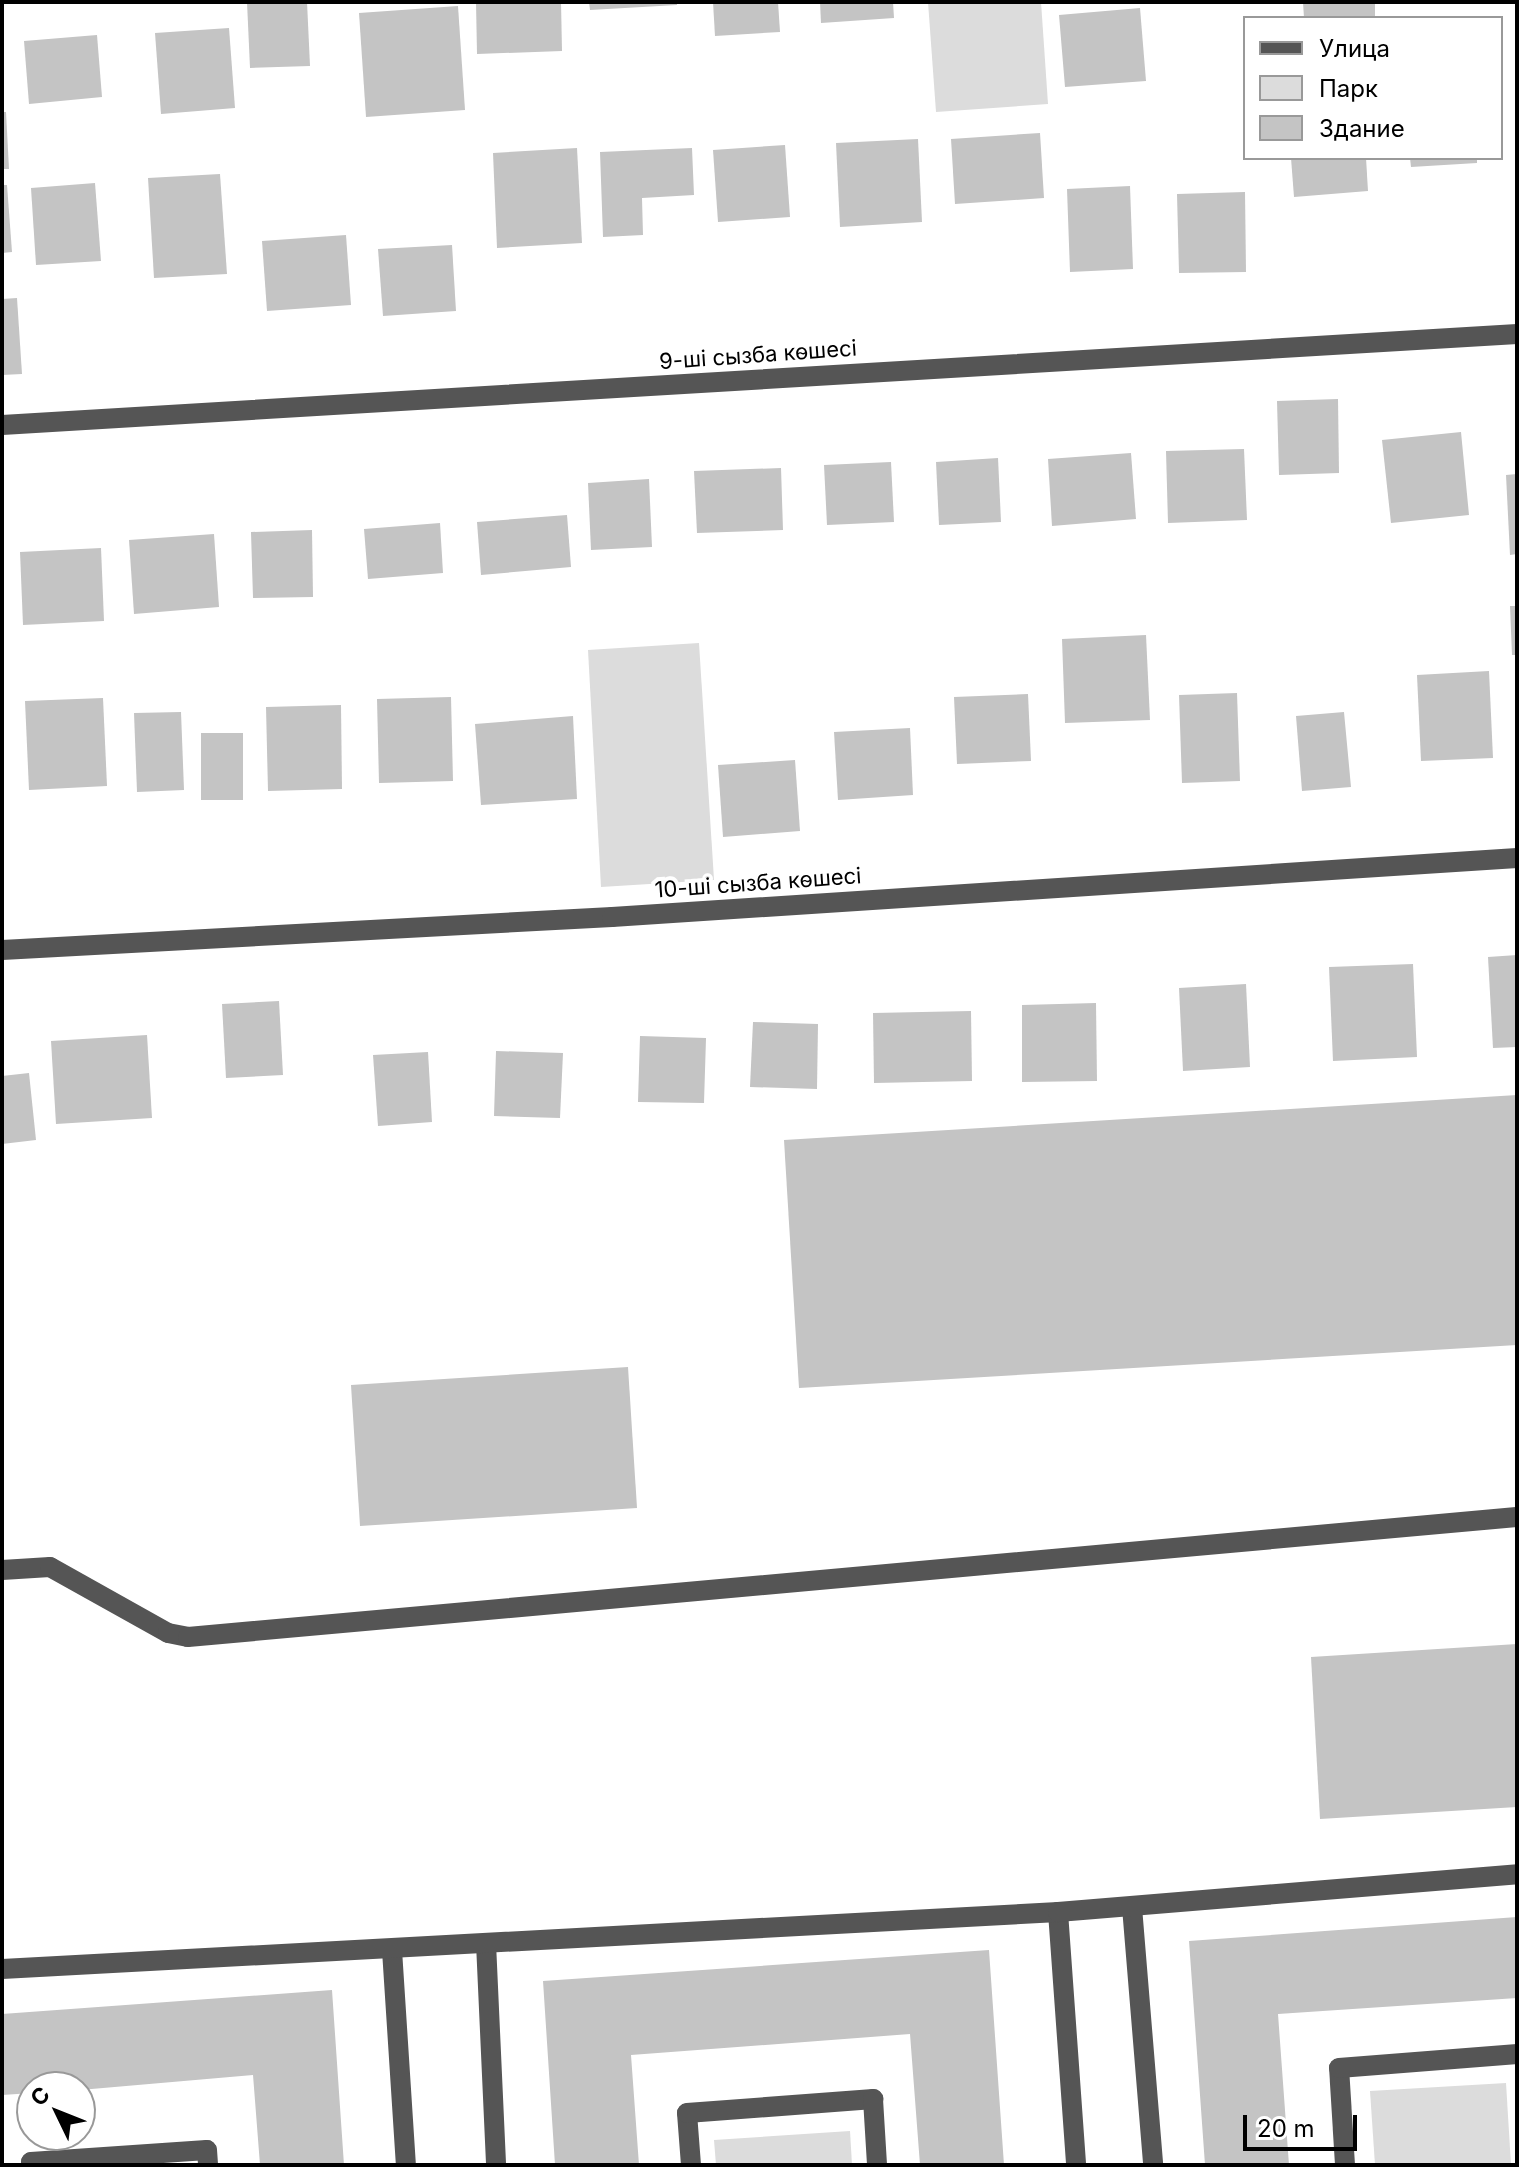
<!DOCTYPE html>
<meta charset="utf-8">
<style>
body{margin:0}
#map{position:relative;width:1519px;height:2167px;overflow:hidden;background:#fff;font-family:Inter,sans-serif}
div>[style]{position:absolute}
.green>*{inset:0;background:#dcdcdc}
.building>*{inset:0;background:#c4c4c4}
.minor>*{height:20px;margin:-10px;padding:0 10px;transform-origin:10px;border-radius:10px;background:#555}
span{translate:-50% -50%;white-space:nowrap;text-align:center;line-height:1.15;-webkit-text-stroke:8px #fff;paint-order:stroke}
.street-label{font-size:22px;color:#000}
.frame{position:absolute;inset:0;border:4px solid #000;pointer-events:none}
.legend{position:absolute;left:1243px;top:16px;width:260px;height:144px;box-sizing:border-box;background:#fff;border:2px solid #999;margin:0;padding:10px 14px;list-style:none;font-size:24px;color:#000}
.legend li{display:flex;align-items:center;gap:16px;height:40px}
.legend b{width:40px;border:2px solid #999}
.north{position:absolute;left:16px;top:2071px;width:80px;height:80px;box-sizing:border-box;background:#fff;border:2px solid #999;border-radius:50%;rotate:313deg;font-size:22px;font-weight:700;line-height:32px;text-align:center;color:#000}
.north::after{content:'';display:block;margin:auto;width:28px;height:36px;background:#000;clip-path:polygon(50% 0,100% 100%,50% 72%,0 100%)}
.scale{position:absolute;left:1243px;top:2115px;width:114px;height:36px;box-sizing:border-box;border:4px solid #000;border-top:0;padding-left:10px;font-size:24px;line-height:28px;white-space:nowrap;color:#000;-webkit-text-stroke:6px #fff;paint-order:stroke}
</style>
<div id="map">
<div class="green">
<div style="clip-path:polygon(928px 2px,1041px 2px,1048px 104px,936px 112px)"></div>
<div style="clip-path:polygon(699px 643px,714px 880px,601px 887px,588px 650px)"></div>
<div style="clip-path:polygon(1506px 2083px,1511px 2165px,1375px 2165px,1370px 2091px)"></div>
<div style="clip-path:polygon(850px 2131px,852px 2165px,716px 2165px,714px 2140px)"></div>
</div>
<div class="building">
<div style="clip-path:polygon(247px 2px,307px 2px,310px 66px,250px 68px)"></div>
<div style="clip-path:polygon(476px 2px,561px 2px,562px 51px,477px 54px)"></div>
<div style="clip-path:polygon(589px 2px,677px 2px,677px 5px,590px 10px)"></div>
<div style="clip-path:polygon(713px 2px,778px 2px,780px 32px,715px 36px)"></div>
<div style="clip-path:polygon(820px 2px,893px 2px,894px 18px,821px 23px)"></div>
<div style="clip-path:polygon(1303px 2px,1375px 2px,1375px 18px,1304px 18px)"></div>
<div style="clip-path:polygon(458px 6px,465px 110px,366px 117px,359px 13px)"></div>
<div style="clip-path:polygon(1140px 8px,1146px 81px,1065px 87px,1059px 15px)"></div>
<div style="clip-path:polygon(229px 28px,235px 108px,161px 114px,155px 33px)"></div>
<div style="clip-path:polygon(97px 35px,102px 97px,29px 104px,24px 41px)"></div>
<div style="clip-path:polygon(2px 112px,6px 112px,9px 169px,2px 169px)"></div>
<div style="clip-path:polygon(1040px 133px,1044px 198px,955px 204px,951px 139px)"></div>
<div style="clip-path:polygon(918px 139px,922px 222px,840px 227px,836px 143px)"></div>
<div style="clip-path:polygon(785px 145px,790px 217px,718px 222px,713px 150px)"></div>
<div style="clip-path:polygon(577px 148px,582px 243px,497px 248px,493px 153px)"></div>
<div style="clip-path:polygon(692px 148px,694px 195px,642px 198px,643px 235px,603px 237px,600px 152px)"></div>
<div style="clip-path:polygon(1291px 158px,1366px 158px,1368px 191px,1294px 197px)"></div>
<div style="clip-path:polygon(1410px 158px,1477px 158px,1477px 163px,1411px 167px)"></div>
<div style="clip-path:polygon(220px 174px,227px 274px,154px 278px,148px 178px)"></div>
<div style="clip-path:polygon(95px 183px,101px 261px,36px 265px,31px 188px)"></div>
<div style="clip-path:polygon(2px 185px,7px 185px,12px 252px,2px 253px)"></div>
<div style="clip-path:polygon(1130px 186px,1133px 269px,1070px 272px,1067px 189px)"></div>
<div style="clip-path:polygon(1245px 192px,1246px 272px,1179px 273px,1177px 194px)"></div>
<div style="clip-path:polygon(346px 235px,351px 305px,267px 311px,262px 241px)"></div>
<div style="clip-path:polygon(452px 245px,456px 311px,383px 316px,378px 249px)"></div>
<div style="clip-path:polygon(17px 298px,22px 374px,2px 375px,2px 299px)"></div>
<div style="clip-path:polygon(1338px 399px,1339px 473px,1279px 475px,1277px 401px)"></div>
<div style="clip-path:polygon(1461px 432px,1469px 515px,1391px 523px,1382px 440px)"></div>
<div style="clip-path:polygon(1244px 449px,1247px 520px,1168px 523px,1166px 451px)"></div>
<div style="clip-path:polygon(1131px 453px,1136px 519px,1052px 526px,1048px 459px)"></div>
<div style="clip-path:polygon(998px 458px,1001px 522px,939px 525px,936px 462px)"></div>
<div style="clip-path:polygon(891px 462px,894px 522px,827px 525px,824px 465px)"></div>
<div style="clip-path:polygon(781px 468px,783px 530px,697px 533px,694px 471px)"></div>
<div style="clip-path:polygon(1517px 474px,1517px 554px,1510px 555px,1506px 475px)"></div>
<div style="clip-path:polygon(649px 479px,652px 547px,591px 550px,588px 483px)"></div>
<div style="clip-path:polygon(567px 515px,571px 567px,481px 575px,477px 522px)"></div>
<div style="clip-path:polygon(440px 523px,443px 573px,368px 579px,364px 529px)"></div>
<div style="clip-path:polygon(312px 530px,313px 597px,253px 598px,251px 532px)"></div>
<div style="clip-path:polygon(214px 534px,219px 607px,134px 614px,129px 540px)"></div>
<div style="clip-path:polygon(101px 548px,104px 621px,23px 625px,20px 552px)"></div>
<div style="clip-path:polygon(1510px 606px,1517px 606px,1517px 655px,1512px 655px)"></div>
<div style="clip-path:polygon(1146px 635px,1150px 720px,1065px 723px,1062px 639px)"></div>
<div style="clip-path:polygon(1489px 671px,1493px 758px,1421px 761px,1417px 675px)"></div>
<div style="clip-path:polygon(1237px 693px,1240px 781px,1182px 783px,1179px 695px)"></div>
<div style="clip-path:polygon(1028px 694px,1031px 761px,957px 764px,954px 697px)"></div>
<div style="clip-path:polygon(451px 697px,453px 781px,379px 783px,377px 699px)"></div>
<div style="clip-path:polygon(103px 698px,107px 786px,29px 790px,25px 701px)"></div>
<div style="clip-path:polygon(341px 705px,342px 789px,268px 791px,266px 707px)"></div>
<div style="clip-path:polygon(181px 712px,184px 790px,137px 792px,134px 713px)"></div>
<div style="clip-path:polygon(1344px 712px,1351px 787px,1302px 791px,1296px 716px)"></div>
<div style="clip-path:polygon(573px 716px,577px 799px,481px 805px,475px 724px)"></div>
<div style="clip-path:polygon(910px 728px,913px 795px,838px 800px,834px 732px)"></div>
<div style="clip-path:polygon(201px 733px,243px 733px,243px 800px,201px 800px)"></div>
<div style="clip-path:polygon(795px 760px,800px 831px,723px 837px,718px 765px)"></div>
<div style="clip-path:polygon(1517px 955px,1517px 1047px,1493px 1048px,1488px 957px)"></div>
<div style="clip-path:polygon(1413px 964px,1417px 1057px,1333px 1061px,1329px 967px)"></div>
<div style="clip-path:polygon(1246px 984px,1250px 1067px,1183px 1071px,1179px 988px)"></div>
<div style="clip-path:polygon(279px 1001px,283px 1075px,226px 1078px,222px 1004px)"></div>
<div style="clip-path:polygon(1096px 1003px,1097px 1081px,1022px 1082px,1022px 1005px)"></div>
<div style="clip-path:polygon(971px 1011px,972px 1081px,874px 1083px,873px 1013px)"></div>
<div style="clip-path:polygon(753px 1022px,818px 1024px,817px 1089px,750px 1087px)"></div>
<div style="clip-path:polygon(147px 1035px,152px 1118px,56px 1124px,51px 1041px)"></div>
<div style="clip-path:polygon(640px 1036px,706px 1038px,704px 1103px,638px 1102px)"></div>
<div style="clip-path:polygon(496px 1051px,563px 1053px,560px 1118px,494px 1116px)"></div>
<div style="clip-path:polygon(428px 1052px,432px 1122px,378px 1126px,373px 1055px)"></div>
<div style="clip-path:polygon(29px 1073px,36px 1140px,2px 1144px,2px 1076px)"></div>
<div style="clip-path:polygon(1517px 1095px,1517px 1345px,799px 1388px,784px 1140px)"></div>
<div style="clip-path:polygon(628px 1367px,637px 1508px,360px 1526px,351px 1385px)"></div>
<div style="clip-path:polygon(1517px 1644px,1517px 1807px,1320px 1819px,1311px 1657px)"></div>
<div style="clip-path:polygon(1517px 1917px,1517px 1998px,1278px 2014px,1289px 2165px,1205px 2165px,1189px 1941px)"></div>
<div style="clip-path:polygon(989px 1950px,1004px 2165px,920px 2165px,910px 2034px,631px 2055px,639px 2165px,555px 2165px,543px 1981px)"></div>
<div style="clip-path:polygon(332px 1990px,344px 2165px,260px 2165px,253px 2075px,80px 2090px,32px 2087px,32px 2093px,2px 2095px,2px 2014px)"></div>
</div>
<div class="minor">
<div style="left:2px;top:425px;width:1518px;rotate:-3.44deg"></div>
<div style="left:2px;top:950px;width:611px;rotate:-3.1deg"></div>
<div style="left:612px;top:917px;width:907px;rotate:-3.73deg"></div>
<div style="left:2px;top:1570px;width:48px;rotate:-3.6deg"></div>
<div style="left:50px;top:1567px;width:135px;rotate:29.2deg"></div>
<div style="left:168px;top:1633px;width:20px;rotate:11deg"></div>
<div style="left:188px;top:1637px;width:1334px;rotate:-5.16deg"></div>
<div style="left:1132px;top:1907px;width:259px;rotate:85.3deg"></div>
<div style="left:1058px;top:1912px;width:254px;rotate:85.9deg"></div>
<div style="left:486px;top:1943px;width:222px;rotate:87.4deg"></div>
<div style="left:392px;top:1950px;width:215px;rotate:86.3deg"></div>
<div style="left:2px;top:1969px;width:1058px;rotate:-3.09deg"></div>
<div style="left:1058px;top:1912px;width:461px;rotate:-4.7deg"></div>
<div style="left:31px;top:2165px;width:3px;rotate:-90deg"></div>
<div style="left:31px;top:2162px;width:176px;rotate:-3.9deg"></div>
<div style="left:207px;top:2150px;width:15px;rotate:86deg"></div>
<div style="left:691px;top:2165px;width:52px;rotate:-94.4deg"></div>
<div style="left:687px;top:2113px;width:187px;rotate:-4.3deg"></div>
<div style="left:873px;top:2099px;width:66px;rotate:86.5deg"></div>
<div style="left:1345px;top:2165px;width:97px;rotate:-93.5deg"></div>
<div style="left:1339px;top:2068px;width:179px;rotate:-4.5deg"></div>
</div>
<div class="street-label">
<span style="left:758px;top:355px;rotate:-4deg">9-ші сызба көшесі</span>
<span style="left:758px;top:883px;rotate:-4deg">10-ші сызба көшесі</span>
</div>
<div class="frame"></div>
<ul class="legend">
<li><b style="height:10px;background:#555"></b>Улица</li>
<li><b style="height:22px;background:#dcdcdc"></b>Парк</li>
<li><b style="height:22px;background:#c4c4c4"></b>Здание</li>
</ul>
<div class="north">С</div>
<div class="scale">20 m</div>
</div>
